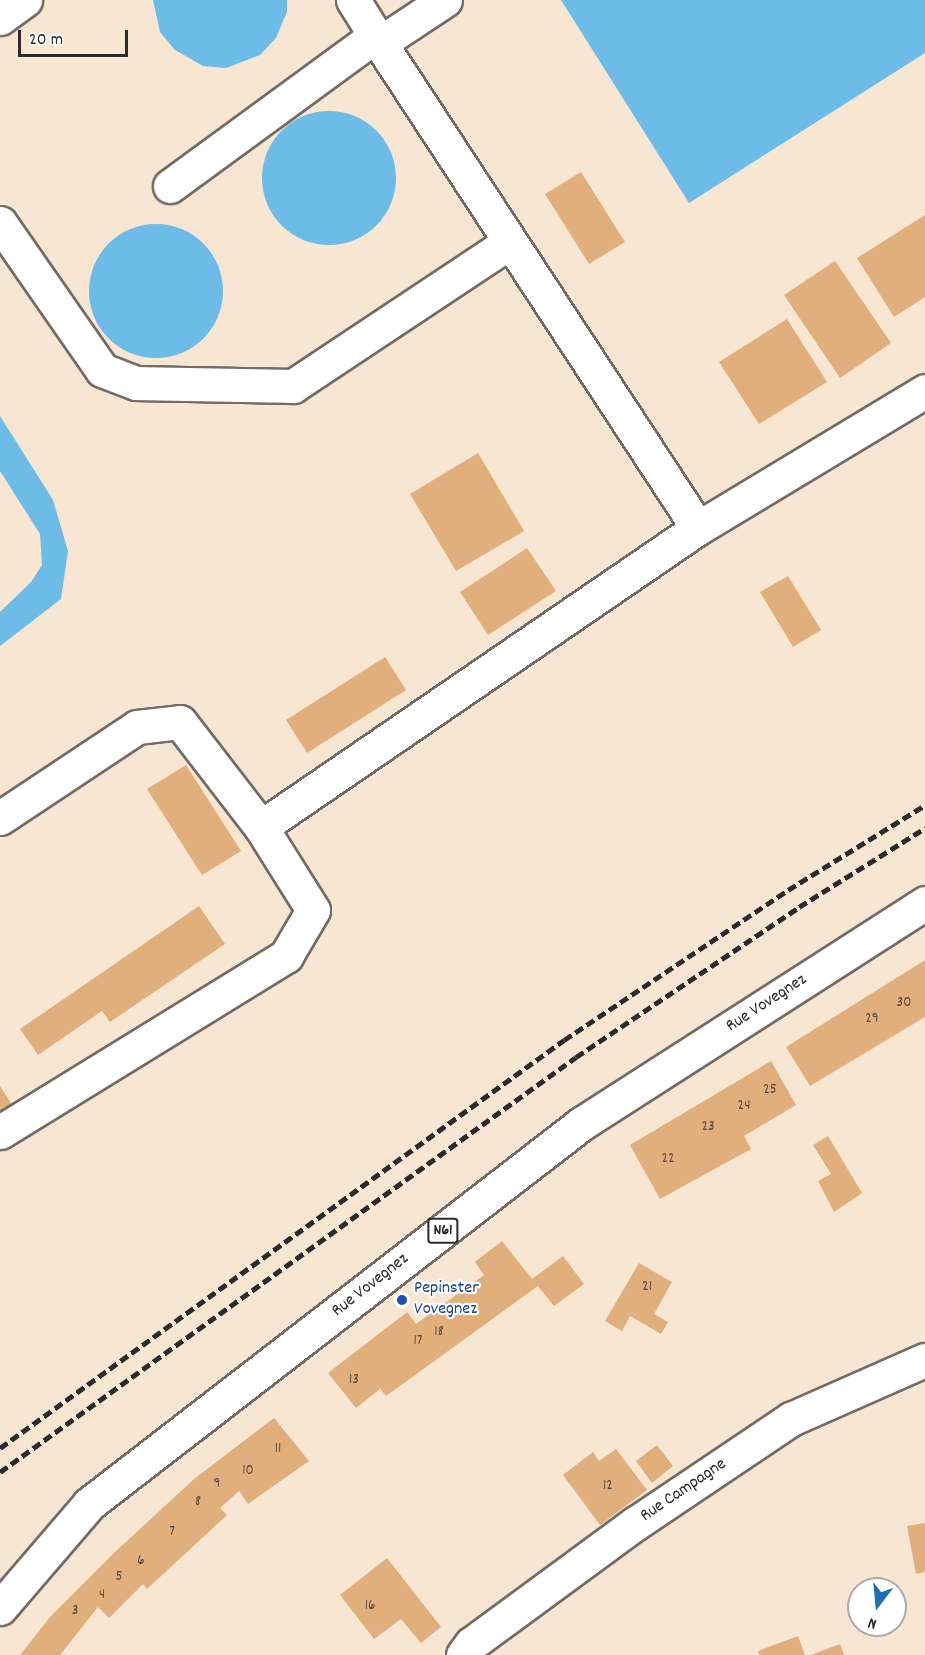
<!DOCTYPE html>
<style>
body{margin:0}
#map{position:relative;width:925px;height:1655px;overflow:hidden;background:#f7e6d1;font-family:Dekko,sans-serif}
div>[style]{position:absolute}
.water>*{inset:0;background:#6cbce7}
.round{border-radius:50%}
.building>*{inset:0;background:#e1af7c}
.roads{filter:drop-shadow(2px 0 #726c65) drop-shadow(-2px 0 #726c65) drop-shadow(0 2px #726c65) drop-shadow(0 -2px #726c65)}
.minor>*{height:33px;margin:-16.5px;padding:0 16.5px;transform-origin:16.5px;border-radius:16.5px;background:#fff}
.major>*{height:33px;margin:-16.5px;padding:0 16.5px;transform-origin:16.5px;border-radius:16.5px;background:#fff}
.rail>*{height:4.5px;margin-top:-2.25px;transform-origin:0;background:repeating-linear-gradient(90deg,#2b2b2b 0 9px,transparent 0 13.5px)}
.dots>*{width:16px;height:16px;translate:-50% -50%;box-sizing:border-box;border:3px solid #fff;border-radius:50%}
span{translate:-50% -50%;white-space:nowrap;text-align:center;line-height:1.15;-webkit-text-stroke:4.5px #fff;paint-order:stroke}
.number-label{font-size:15px;color:#584c3f}
.number-label span{-webkit-text-stroke-width:0}
.shield-label span{padding:2px 4px;background:#fff;border:2px solid;border-radius:4px;-webkit-text-stroke-width:0}
.shield-label{font-size:16px;color:#2b2b2b;font-weight:700}
.street-label{font-size:18px;color:#2b2b2b}
.transit-label{font-size:18px;color:#164399}
.left{translate:0 -50%;text-align:left}
.north{position:absolute;left:847px;top:1577px;width:60px;height:60px;box-sizing:border-box;background:#fff;border:2px solid #aaa;border-radius:50%;rotate:196deg;font-size:16px;font-weight:700;line-height:24px;text-align:center;color:#2b2b2b}
.north::after{content:'';display:block;margin:auto;width:21px;height:27px;background:#1f6fb2;clip-path:polygon(50% 0,100% 100%,50% 72%,0 100%)}
.scale{position:absolute;left:18px;top:30px;width:110px;height:27px;box-sizing:border-box;border:3px solid #2b2b2b;border-top:0;padding-left:8px;font-size:18px;line-height:21px;white-space:nowrap;color:#2b2b2b;-webkit-text-stroke:4px #fff;paint-order:stroke}
</style>
<div id="map">
<div class="water">
<div style="clip-path:polygon(153px 0,287px 0,287px 12px,276px 38px,260px 55px,226px 68px,203px 66px,175px 50px,160px 32px)"></div>
<div style="clip-path:polygon(561px 0,925px 0,925px 53px,689px 203px)"></div>
<div class="round" style="left:262px;top:111px;width:134px;height:134px"></div>
<div class="round" style="left:89px;top:224px;width:134px;height:134px"></div>
<div style="clip-path:polygon(0 416px,53px 500px,68px 551px,61px 599px,0 646px,0 612px,31px 582px,42px 565px,40px 534px,0 471px)"></div>
</div>
<div class="building">
<div style="clip-path:polygon(581px 172px,625px 242px,589px 264px,545px 194px)"></div>
<div style="clip-path:polygon(925px 215px,925px 297px,894px 317px,857px 258px)"></div>
<div style="clip-path:polygon(835px 261px,891px 343px,840px 378px,784px 295px)"></div>
<div style="clip-path:polygon(787px 319px,827px 382px,759px 424px,719px 362px)"></div>
<div style="clip-path:polygon(478px 453px,524px 531px,456px 571px,410px 494px)"></div>
<div style="clip-path:polygon(527px 548px,556px 591px,488px 635px,460px 592px)"></div>
<div style="clip-path:polygon(788px 576px,821px 630px,793px 647px,760px 592px)"></div>
<div style="clip-path:polygon(385px 657px,406px 690px,307px 753px,286px 720px)"></div>
<div style="clip-path:polygon(186px 765px,241px 851px,202px 875px,147px 789px)"></div>
<div style="clip-path:polygon(199px 906px,225px 944px,110px 1022px,102px 1011px,38px 1055px,20px 1029px)"></div>
<div style="clip-path:polygon(925px 960px,925px 1017px,810px 1086px,786px 1047px)"></div>
<div style="clip-path:polygon(771px 1061px,796px 1105px,744px 1136px,751px 1149px,660px 1199px,630px 1145px)"></div>
<div style="clip-path:polygon(0 1086px,12px 1105px,0 1112px)"></div>
<div style="clip-path:polygon(828px 1136px,862px 1193px,834px 1212px,818px 1181px,831px 1174px,813px 1145px)"></div>
<div style="clip-path:polygon(502px 1241px,532px 1279px,563px 1256px,584px 1284px,554px 1306px,538px 1286px,386px 1396px,376px 1383px,380px 1389px,356px 1408px,328px 1373px,407px 1312px,416px 1324px,484px 1275px,475px 1262px)"></div>
<div style="clip-path:polygon(639px 1263px,672px 1282px,654px 1314px,668px 1322px,661px 1334px,630px 1316px,622px 1331px,605px 1321px)"></div>
<div style="clip-path:polygon(274px 1418px,309px 1461px,248px 1504px,239px 1491px,220px 1508px,227px 1515px,147px 1589px,143px 1584px,109px 1618px,98px 1607px,60px 1655px,20px 1655px,50px 1617px,114px 1553px,194px 1479px)"></div>
<div style="clip-path:polygon(657px 1445px,673px 1466px,652px 1483px,636px 1461px)"></div>
<div style="clip-path:polygon(616px 1449px,647px 1490px,600px 1525px,563px 1475px,593px 1452px,599px 1461px)"></div>
<div style="clip-path:polygon(925px 1523px,925px 1572px,916px 1574px,907px 1526px)"></div>
<div style="clip-path:polygon(387px 1558px,441px 1627px,421px 1643px,401px 1619px,374px 1639px,340px 1595px)"></div>
<div style="clip-path:polygon(798px 1636px,805px 1655px,759px 1655px,758px 1651px)"></div>
<div style="clip-path:polygon(840px 1644px,844px 1655px,811px 1655px)"></div>
</div>
<div class="roads">
<div class="minor">
<div style="left:353px;top:0;width:51px;rotate:57.9deg"></div>
<div style="left:445px;top:0;width:78px;rotate:146.5deg"></div>
<div style="left:380px;top:43px;width:580px;rotate:56.75deg"></div>
<div style="left:698px;top:528px;width:265px;rotate:-31.1deg"></div>
<div style="left:0;top:18px;width:31px;rotate:-36deg"></div>
<div style="left:170px;top:186px;width:254px;rotate:-36.2deg"></div>
<div style="left:0;top:223px;width:179px;rotate:55.2deg"></div>
<div style="left:102px;top:370px;width:36px;rotate:21deg"></div>
<div style="left:136px;top:383px;width:157px;rotate:1.1deg"></div>
<div style="left:293px;top:386px;width:260px;rotate:-33.6deg"></div>
<div style="left:0;top:818px;width:164px;rotate:-33.6deg"></div>
<div style="left:137px;top:727px;width:43px;rotate:-6.6deg"></div>
<div style="left:180px;top:722px;width:133px;rotate:52.4deg"></div>
<div style="left:0;top:1132px;width:336px;rotate:-31.6deg"></div>
<div style="left:286px;top:956px;width:53px;rotate:-59.6deg"></div>
<div style="left:313px;top:910px;width:98px;rotate:-122.1deg"></div>
<div style="left:261px;top:827px;width:529px;rotate:-34.38deg"></div>
<div style="left:463px;top:1655px;width:14px;rotate:-54deg"></div>
<div style="left:471px;top:1644px;width:205px;rotate:-36.3deg"></div>
<div style="left:636px;top:1523px;width:187px;rotate:-33.9deg"></div>
<div style="left:791px;top:1419px;width:146px;rotate:-23.8deg"></div>
</div>
<div class="major">
<div style="left:0;top:1608px;width:137px;rotate:-49.4deg"></div>
<div style="left:89px;top:1504px;width:622px;rotate:-37.68deg"></div>
<div style="left:581px;top:1124px;width:409px;rotate:-32.7deg"></div>
</div>
</div>
<div class="rail">
<div style="left:0;top:1448px;width:696px;rotate:-35.88deg"></div>
<div style="left:564px;top:1040px;width:270px;rotate:-33.8deg"></div>
<div style="left:788px;top:890px;width:161px;rotate:-31.8deg"></div>
<div style="left:0;top:1472px;width:710px;rotate:-35.77deg"></div>
<div style="left:576px;top:1057px;width:269px;rotate:-33.9deg"></div>
<div style="left:799px;top:907px;width:149px;rotate:-32.1deg"></div>
</div>
<div class="dots">
<div style="left:402px;top:1300px;background:#1a4fb4"></div>
</div>
<div class="number-label">
<span style="left:904px;top:1004px">30</span>
<span style="left:872px;top:1020px">29</span>
<span style="left:770px;top:1091px">25</span>
<span style="left:744px;top:1107px">24</span>
<span style="left:708px;top:1128px">23</span>
<span style="left:668px;top:1160px">22</span>
<span style="left:647px;top:1288px">21</span>
<span style="left:439px;top:1333px">18</span>
<span style="left:418px;top:1342px">17</span>
<span style="left:354px;top:1381px">13</span>
<span style="left:278px;top:1450px">11</span>
<span style="left:248px;top:1472px">10</span>
<span style="left:217px;top:1485px">9</span>
<span style="left:608px;top:1487px">12</span>
<span style="left:198px;top:1503px">8</span>
<span style="left:172px;top:1533px">7</span>
<span style="left:141px;top:1562px">6</span>
<span style="left:119px;top:1578px">5</span>
<span style="left:102px;top:1596px">4</span>
<span style="left:370px;top:1607px">16</span>
<span style="left:75px;top:1612px">3</span>
</div>
<div class="shield-label">
<span style="left:443px;top:1231px">N61</span>
</div>
<div class="street-label">
<span style="left:767px;top:1004px;rotate:-33deg">Rue Vovegnez</span>
<span style="left:371px;top:1286px;rotate:-38deg">Rue Vovegnez</span>
<span style="left:684px;top:1491px;rotate:-34deg">Rue Campagne</span>
</div>
<div class="transit-label">
<span class="left" style="left:414px;top:1300px">Pepinster<br>Vovegnez</span>
</div>
<div class="north">N</div>
<div class="scale">20 m</div>
</div>
